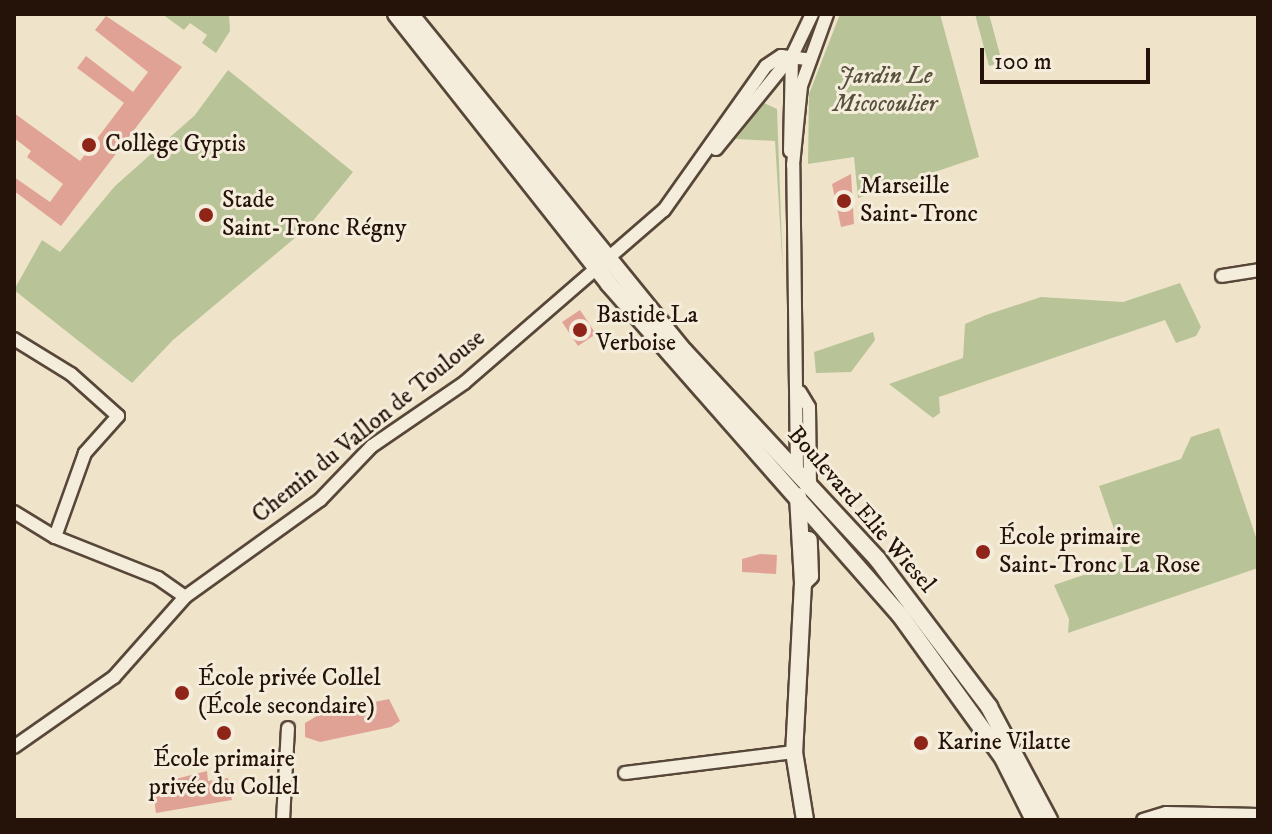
<!DOCTYPE html>
<meta charset="utf-8">
<style>
body{margin:0}
#map{position:relative;width:1272px;height:834px;overflow:hidden;background:#efe4c9;font-family:"IM FELL DW Pica",serif}
div>[style]{position:absolute}
.green>*{inset:0;background:#b8c497}
.building>*{inset:0;background:#e1a296}
.roads{filter:drop-shadow(2px 0 #584739) drop-shadow(-2px 0 #584739) drop-shadow(0 2px #584739) drop-shadow(0 -2px #584739)}
.street>*{height:12px;margin:-6px;padding:0 6px;transform-origin:6px;border-radius:6px;background:#f5eddc}
.secondary>*{height:16px;margin:-8px;padding:0 8px;transform-origin:8px;border-radius:8px;background:#f5eddc}
.dots>*{width:22px;height:22px;translate:-50% -50%;box-sizing:border-box;border:4px solid #f5eddc;border-radius:50%}
span{translate:-50% -50%;white-space:nowrap;text-align:center;line-height:1.15;-webkit-text-stroke:6px #f5eddc;paint-order:stroke}
.park-label{font-size:24px;color:#58513b;font-style:italic}
.poi-label{font-size:24px;color:#251309}
.left{translate:0 -50%;text-align:left}
.street-label{font-size:24px;color:#251309}
.frame{position:absolute;inset:0;border:16px solid #251309;pointer-events:none}
.scale{position:absolute;left:980px;top:48px;width:170px;height:36px;box-sizing:border-box;border:4px solid #251309;border-top:0;padding-left:10px;font-size:24px;line-height:28px;white-space:nowrap;color:#251309;-webkit-text-stroke:6px #f5eddc;paint-order:stroke}
</style>
<div id="map">
<div class="green">
<div style="clip-path:polygon(162px 14px,229px 14px,230px 31px,216px 53px,202px 43px,207px 35px,190px 23px,184px 30px)"></div>
<div style="clip-path:polygon(840px 14px,940px 14px,979px 157px,858px 198px,854px 157px,808px 164px,809px 94px)"></div>
<div style="clip-path:polygon(975px 14px,989px 14px,1002px 62px,989px 66px)"></div>
<div style="clip-path:polygon(228px 70px,353px 172px,308px 227px,173px 340px,132px 383px,14px 290px,42px 240px,60px 252px,115px 186px,195px 115px)"></div>
<div style="clip-path:polygon(764px 103px,777px 109px,783px 273px,775px 141px,736px 139px)"></div>
<div style="clip-path:polygon(1180px 283px,1201px 327px,1196px 336px,1176px 343px,1165px 320px,939px 397px,940px 413px,933px 418px,889px 384px,963px 358px,965px 324px,986px 315px,1041px 297px,1123px 302px)"></div>
<div style="clip-path:polygon(873px 332px,875px 340px,851px 372px,816px 373px,814px 352px)"></div>
<div style="clip-path:polygon(1219px 428px,1258px 543px,1258px 568px,1068px 633px,1069px 619px,1054px 585px,1125px 561px,1099px 486px,1181px 459px,1191px 437px)"></div>
</div>
<div class="building">
<div style="clip-path:polygon(106px 16px,182px 67px,61px 226px,14px 191px,14px 177px,50px 202px,63px 184px,27px 157px,31px 151px,14px 138px,14px 113px,80px 161px,124px 103px,77px 68px,86px 56px,133px 92px,148px 72px,95px 30px)"></div>
<div style="clip-path:polygon(851px 174px,854px 224px,841px 227px,832px 184px)"></div>
<div style="clip-path:polygon(580px 310px,596px 334px,578px 346px,562px 322px)"></div>
<div style="clip-path:polygon(760px 554px,777px 555px,776px 574px,742px 572px,742px 559px)"></div>
<div style="clip-path:polygon(389px 699px,400px 721px,391px 727px,320px 742px,305px 737px,305px 723px,322px 713px)"></div>
<div style="clip-path:polygon(207px 771px,208px 781px,228px 778px,232px 800px,156px 813px,152px 785px)"></div>
</div>
<div class="roads">
<div class="street">
<div style="left:716px;top:149px;width:117px;rotate:-50.9deg"></div>
<div style="left:790px;top:151px;width:95px;rotate:-88.8deg"></div>
<div style="left:792px;top:56px;width:47px;rotate:-64.5deg"></div>
<div style="left:1222px;top:276px;width:36px;rotate:-9deg"></div>
<div style="left:14px;top:339px;width:67px;rotate:31.6deg"></div>
<div style="left:71px;top:374px;width:63px;rotate:41.8deg"></div>
<div style="left:118px;top:416px;width:50px;rotate:131.7deg"></div>
<div style="left:85px;top:453px;width:89px;rotate:109.7deg"></div>
<div style="left:800px;top:392px;width:17px;rotate:59deg"></div>
<div style="left:809px;top:407px;width:78px;rotate:89.3deg"></div>
<div style="left:797px;top:471px;width:306px;rotate:-90.7deg"></div>
<div style="left:793px;top:165px;width:79px;rotate:-84.2deg"></div>
<div style="left:801px;top:86px;width:77px;rotate:-70.1deg"></div>
<div style="left:14px;top:512px;width:48px;rotate:31.4deg"></div>
<div style="left:55px;top:537px;width:111px;rotate:21.7deg"></div>
<div style="left:158px;top:578px;width:33px;rotate:35deg"></div>
<div style="left:14px;top:747px;width:122px;rotate:-35deg"></div>
<div style="left:114px;top:677px;width:107px;rotate:-48.4deg"></div>
<div style="left:185px;top:597px;width:166px;rotate:-35.7deg"></div>
<div style="left:320px;top:500px;width:75px;rotate:-46.1deg"></div>
<div style="left:372px;top:446px;width:112px;rotate:-34.4deg"></div>
<div style="left:464px;top:383px;width:264px;rotate:-40.9deg"></div>
<div style="left:664px;top:210px;width:176px;rotate:-54.7deg"></div>
<div style="left:766px;top:66px;width:18px;rotate:-34deg"></div>
<div style="left:781px;top:56px;width:26px;rotate:7deg"></div>
<div style="left:625px;top:773px;width:170px;rotate:-7.1deg"></div>
<div style="left:283px;top:820px;width:92px;rotate:-86.9deg"></div>
<div style="left:1143px;top:820px;width:24px;rotate:-17deg"></div>
<div style="left:1166px;top:813px;width:92px;rotate:1.2deg"></div>
</div>
<div class="secondary">
<div style="left:396px;top:14px;width:344px;rotate:51.7deg"></div>
<div style="left:609px;top:284px;width:441px;rotate:48.7deg"></div>
<div style="left:900px;top:615px;width:176px;rotate:54.2deg"></div>
<div style="left:1003px;top:758px;width:69px;rotate:63.4deg"></div>
<div style="left:410px;top:14px;width:434px;rotate:50.9deg"></div>
<div style="left:684px;top:351px;width:285px;rotate:47.1deg"></div>
<div style="left:878px;top:560px;width:184px;rotate:52.9deg"></div>
<div style="left:989px;top:707px;width:128px;rotate:62deg"></div>
<div style="left:798px;top:496px;width:87px;rotate:86.7deg"></div>
<div style="left:803px;top:583px;width:169px;rotate:93deg"></div>
<div style="left:794px;top:752px;width:69px;rotate:80.8deg"></div>
<div style="left:803px;top:583px;width:10px;rotate:-45deg"></div>
<div style="left:810px;top:576px;width:36px;rotate:-92deg"></div>
</div>
</div>
<div class="dots">
<div style="left:89px;top:145px;background:#8f2418"></div>
<div style="left:844px;top:201px;background:#8f2418"></div>
<div style="left:206px;top:215px;background:#8f2418"></div>
<div style="left:580px;top:330px;background:#8f2418"></div>
<div style="left:983px;top:552px;background:#8f2418"></div>
<div style="left:182px;top:693px;background:#8f2418"></div>
<div style="left:224px;top:733px;background:#8f2418"></div>
<div style="left:921px;top:743px;background:#8f2418"></div>
</div>
<div class="park-label">
<span style="left:885px;top:91px">Jardin Le<br>Micocoulier</span>
</div>
<div class="poi-label">
<span class="left" style="left:105px;top:145px">Collège Gyptis</span>
<span class="left" style="left:860px;top:201px">Marseille<br>Saint-Tronc</span>
<span class="left" style="left:222px;top:215px">Stade<br>Saint-Tronc Régny</span>
<span class="left" style="left:596px;top:330px">Bastide La<br>Verboise</span>
<span class="left" style="left:999px;top:552px">École primaire<br>Saint-Tronc La Rose</span>
<span class="left" style="left:198px;top:693px">École privée Collel<br>(École secondaire)</span>
<span class="left" style="left:937px;top:743px">Karine Vilatte</span>
<span style="left:224px;top:774px">École primaire<br>privée du Collel</span>
</div>
<div class="street-label">
<span style="left:369px;top:427px;rotate:-39deg">Chemin du Vallon de Toulouse</span>
<span style="left:861px;top:510px;rotate:49deg">Boulevard Elie Wiesel</span>
</div>
<div class="frame"></div>
<div class="scale">100 m</div>
</div>
